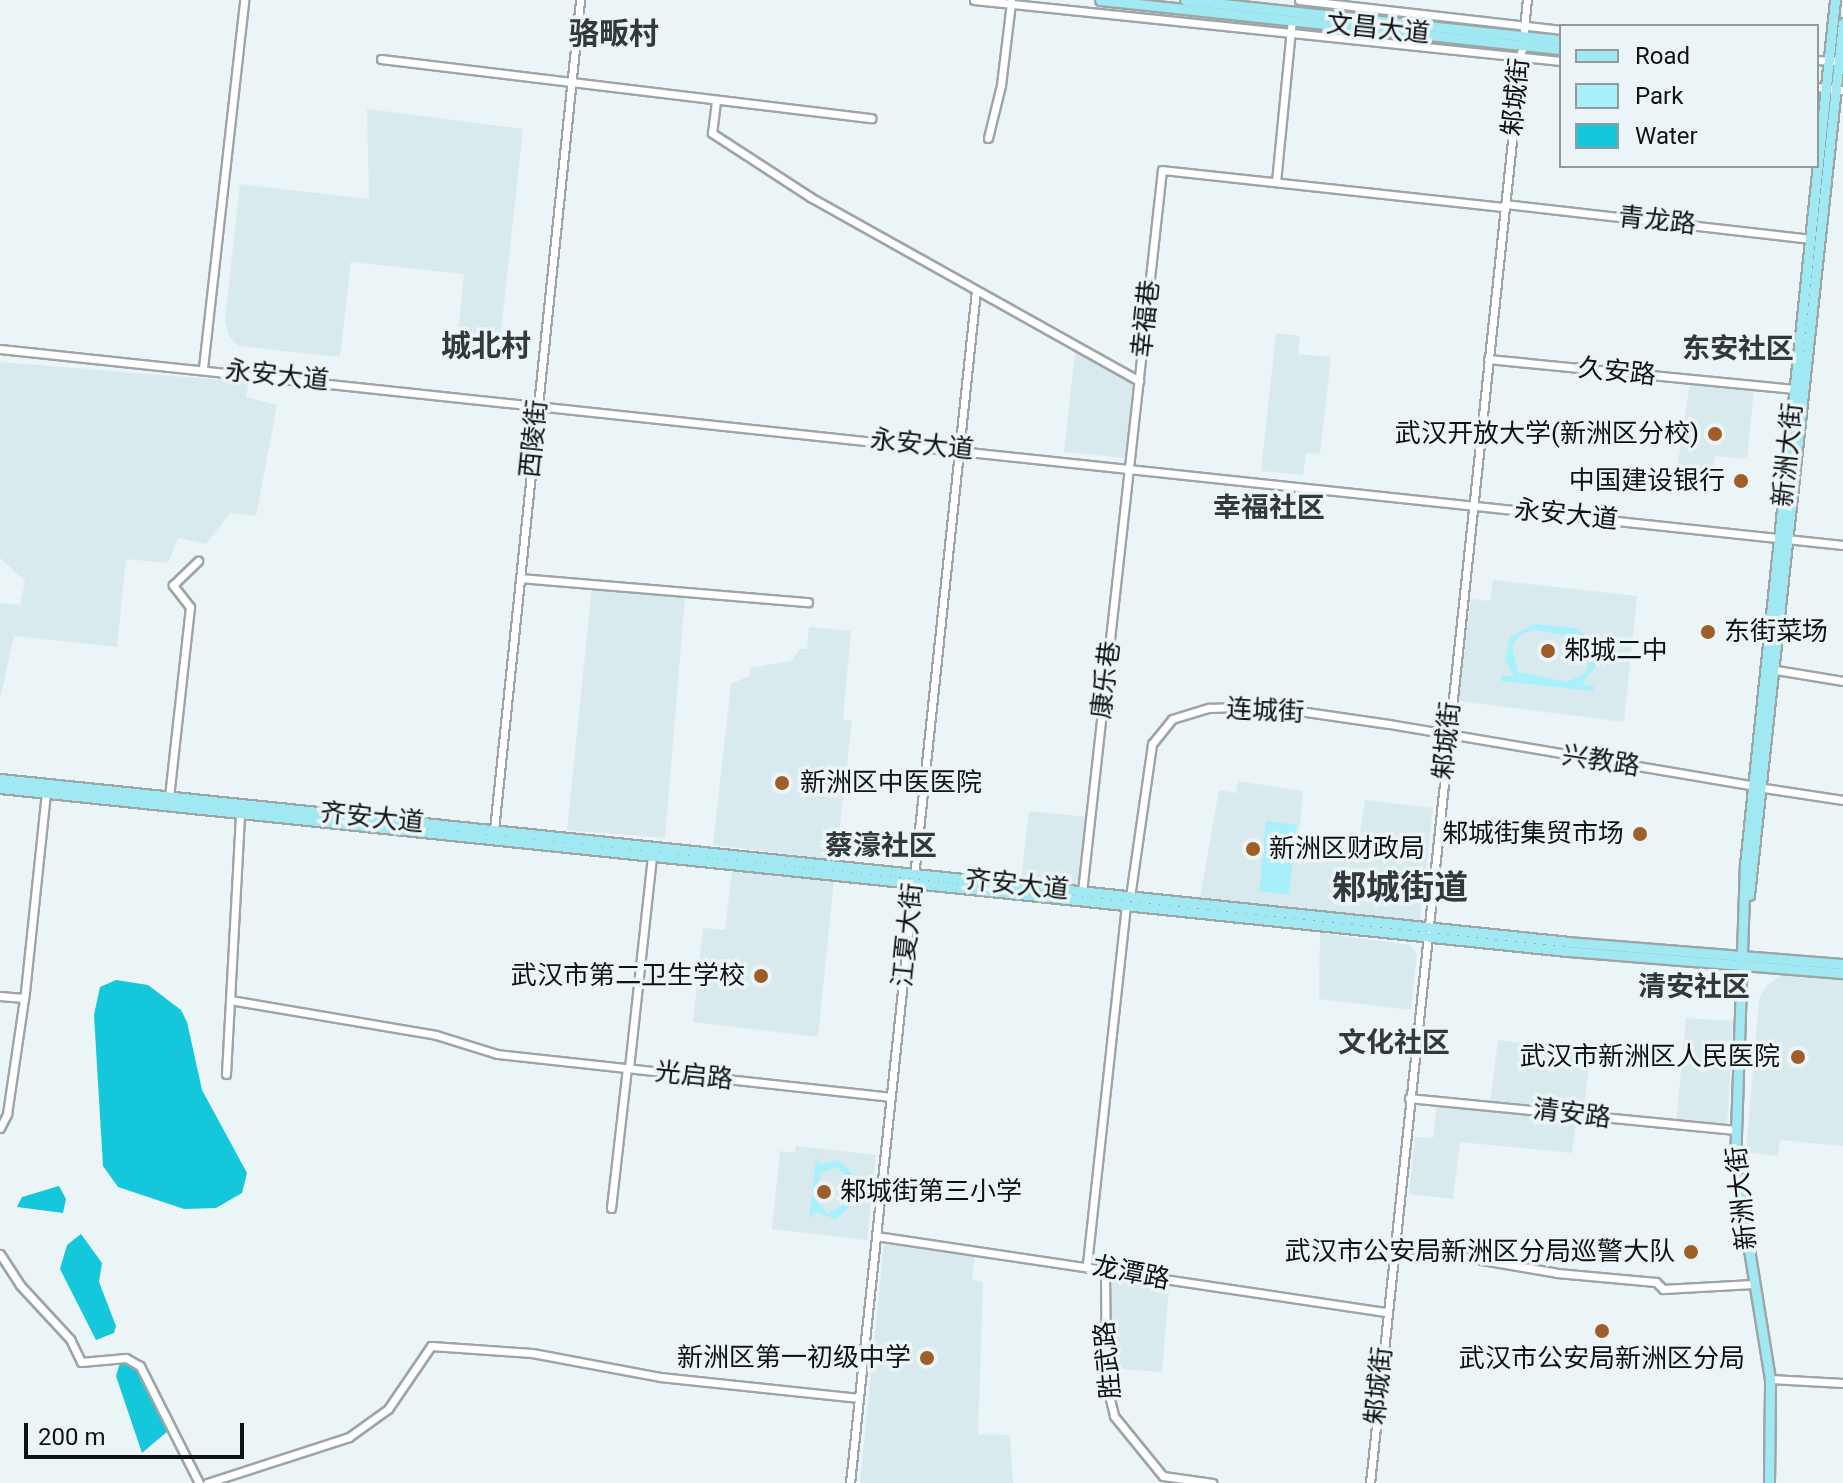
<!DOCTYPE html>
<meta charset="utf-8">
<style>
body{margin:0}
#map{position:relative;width:1843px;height:1483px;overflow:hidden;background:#ebf4f6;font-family:Roboto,"Noto Sans SC",sans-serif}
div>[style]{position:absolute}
.built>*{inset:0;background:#d8eaed}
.green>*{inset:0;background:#a8f1fc}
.water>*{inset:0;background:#14c7db}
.roads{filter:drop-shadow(2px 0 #9da5a6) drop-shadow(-2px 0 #9da5a6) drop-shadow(0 2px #9da5a6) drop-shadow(0 -2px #9da5a6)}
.minor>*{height:7px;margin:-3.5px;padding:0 3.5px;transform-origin:3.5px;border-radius:3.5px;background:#fff}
.major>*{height:9px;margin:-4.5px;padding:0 4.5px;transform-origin:4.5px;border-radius:4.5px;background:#a0e8f2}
.dots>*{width:22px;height:22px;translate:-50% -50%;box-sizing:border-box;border:4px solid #ebf4f6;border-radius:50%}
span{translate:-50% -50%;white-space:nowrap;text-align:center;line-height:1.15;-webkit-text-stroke:7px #ebf4f6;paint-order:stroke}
.street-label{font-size:26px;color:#101314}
.poi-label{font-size:26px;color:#101314}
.right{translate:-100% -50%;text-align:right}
.left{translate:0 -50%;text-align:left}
.neighbourhood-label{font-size:28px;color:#32393a;font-weight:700}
.quarter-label{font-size:30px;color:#32393a;font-weight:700}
.district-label{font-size:34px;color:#32393a;font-weight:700}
.legend{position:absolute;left:1559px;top:24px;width:260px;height:144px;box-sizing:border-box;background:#ebf4f6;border:2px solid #939a9c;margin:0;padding:10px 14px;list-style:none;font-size:24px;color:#101314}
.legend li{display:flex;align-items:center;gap:16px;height:40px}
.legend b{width:40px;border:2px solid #939a9c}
.scale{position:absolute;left:24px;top:1423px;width:220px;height:36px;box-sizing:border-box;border:4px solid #101314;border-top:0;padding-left:10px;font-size:24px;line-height:28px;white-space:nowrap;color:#101314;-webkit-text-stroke:6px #ebf4f6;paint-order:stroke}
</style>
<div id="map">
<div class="built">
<div style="clip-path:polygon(367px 109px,523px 129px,498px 359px,456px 355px,464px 274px,351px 262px,340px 357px,239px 346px,229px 337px,225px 320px,240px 184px,369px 199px)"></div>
<div style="clip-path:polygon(1276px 333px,1300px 336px,1298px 354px,1331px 357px,1320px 454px,1306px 453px,1303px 475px,1261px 471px)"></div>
<div style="clip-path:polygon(1075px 352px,1134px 382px,1127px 458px,1064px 452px)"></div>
<div style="clip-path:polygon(0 362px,249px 382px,246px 397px,277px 405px,256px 516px,230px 513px,206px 544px,178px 538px,168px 563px,126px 559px,117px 647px,14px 636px,0 699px,0 603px,20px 605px,25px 581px,0 558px)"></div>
<div style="clip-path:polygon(1690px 382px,1754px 389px,1747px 459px,1715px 456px,1710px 493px,1674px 489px)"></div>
<div style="clip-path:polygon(1493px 580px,1637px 596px,1624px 722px,1458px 701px,1471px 599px,1490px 601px)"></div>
<div style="clip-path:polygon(592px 587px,685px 596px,665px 838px,567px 830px)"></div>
<div style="clip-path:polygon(809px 627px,851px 631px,843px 719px,852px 721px,836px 860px,713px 845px,731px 684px,751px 675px,749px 668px,791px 661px,800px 649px,807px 649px)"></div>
<div style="clip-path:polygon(1238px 781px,1303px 791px,1297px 855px,1356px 861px,1365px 800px,1433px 808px,1420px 922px,1200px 898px,1219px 790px,1236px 793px)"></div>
<div style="clip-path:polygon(1029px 811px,1088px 817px,1081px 886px,1021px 880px)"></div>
<div style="clip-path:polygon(732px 871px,834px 880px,818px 1037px,693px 1022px,703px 928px,725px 930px)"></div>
<div style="clip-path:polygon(1320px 933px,1410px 945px,1417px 954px,1411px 1010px,1319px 999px)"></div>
<div style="clip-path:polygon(1786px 973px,1843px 977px,1843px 1146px,1780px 1140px,1778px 1156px,1746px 1152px,1759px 999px,1767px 985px)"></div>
<div style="clip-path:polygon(1686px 1018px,1733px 1021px,1727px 1127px,1676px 1125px)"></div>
<div style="clip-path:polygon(1498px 1040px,1591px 1051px,1583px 1113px,1490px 1103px)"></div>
<div style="clip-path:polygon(1437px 1102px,1577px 1116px,1572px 1153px,1460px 1142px,1453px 1199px,1409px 1194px,1415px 1137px,1433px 1138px)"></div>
<div style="clip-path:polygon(796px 1146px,876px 1155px,867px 1240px,772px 1229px,780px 1151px,795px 1153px)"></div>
<div style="clip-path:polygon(884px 1244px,975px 1254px,972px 1280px,983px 1282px,978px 1434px,1010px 1435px,1013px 1483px,860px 1483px)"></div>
<div style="clip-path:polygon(1107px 1274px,1152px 1278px,1152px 1283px,1169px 1286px,1162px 1372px,1108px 1368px)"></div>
</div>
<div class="green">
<div style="clip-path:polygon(evenodd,1535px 624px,1575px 628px,1589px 638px,1596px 665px,1582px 684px,1594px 686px,1593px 691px,1501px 681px,1501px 675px,1514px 676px,1505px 659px,1510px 637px,1535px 624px,1535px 630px,1581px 638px,1591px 655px,1586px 673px,1567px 682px,1518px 672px,1512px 646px,1521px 634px,1535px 630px)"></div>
<div style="clip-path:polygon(1266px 821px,1297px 825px,1289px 895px,1259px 891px)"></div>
<div style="clip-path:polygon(evenodd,816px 1158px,821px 1164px,839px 1161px,852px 1173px,848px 1208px,836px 1219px,815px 1212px,809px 1218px,816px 1158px,837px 1167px,846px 1176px,843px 1205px,828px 1213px,817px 1202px,820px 1173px,837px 1167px)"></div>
</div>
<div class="water">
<div style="clip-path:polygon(116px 980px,148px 985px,181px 1010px,187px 1022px,202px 1090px,247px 1173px,242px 1193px,216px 1208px,184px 1209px,118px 1187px,103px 1166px,94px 1015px,100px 987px)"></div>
<div style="clip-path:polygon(59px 1186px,66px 1199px,63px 1213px,17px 1207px,22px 1197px)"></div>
<div style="clip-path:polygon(81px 1234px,102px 1263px,99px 1282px,116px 1326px,114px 1333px,96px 1340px,60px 1269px,67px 1245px)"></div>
<div style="clip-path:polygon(120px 1363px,132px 1365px,142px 1375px,169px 1430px,142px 1453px,116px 1376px)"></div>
</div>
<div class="roads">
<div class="minor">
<div style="left:974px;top:0;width:590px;rotate:5.93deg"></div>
<div style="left:1299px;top:0;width:264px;rotate:6.5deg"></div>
<div style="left:381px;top:59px;width:494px;rotate:6.9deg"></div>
<div style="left:1817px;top:60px;width:16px;rotate:4deg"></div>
<div style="left:1817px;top:87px;width:26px;rotate:7deg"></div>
<div style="left:716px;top:101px;width:32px;rotate:97deg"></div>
<div style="left:712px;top:133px;width:117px;rotate:33.1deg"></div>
<div style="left:810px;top:197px;width:377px;rotate:29.2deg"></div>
<div style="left:988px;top:138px;width:55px;rotate:-76.2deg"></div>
<div style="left:1001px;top:85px;width:84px;rotate:-83.1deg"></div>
<div style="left:1276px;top:182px;width:163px;rotate:-84.4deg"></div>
<div style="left:1505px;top:204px;width:307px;rotate:6.5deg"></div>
<div style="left:0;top:349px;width:1853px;rotate:6.07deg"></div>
<div style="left:1488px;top:359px;width:308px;rotate:5.6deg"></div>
<div style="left:203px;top:368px;width:370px;rotate:-83.6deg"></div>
<div style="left:520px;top:578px;width:289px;rotate:4.8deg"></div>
<div style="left:1776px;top:670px;width:68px;rotate:9.3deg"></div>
<div style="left:1764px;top:788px;width:80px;rotate:8.6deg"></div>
<div style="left:169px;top:797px;width:191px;rotate:-83.7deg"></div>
<div style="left:190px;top:607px;width:28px;rotate:-128deg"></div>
<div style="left:173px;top:585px;width:35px;rotate:-44deg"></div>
<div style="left:494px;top:830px;width:834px;rotate:-84.08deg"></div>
<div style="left:1082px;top:892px;width:726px;rotate:-83.68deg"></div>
<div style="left:1162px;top:170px;width:344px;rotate:6.2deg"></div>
<div style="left:1130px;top:897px;width:155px;rotate:-81.8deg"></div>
<div style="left:1152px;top:744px;width:32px;rotate:-51deg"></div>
<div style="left:1172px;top:719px;width:39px;rotate:-17deg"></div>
<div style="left:1209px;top:708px;width:56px;rotate:-2deg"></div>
<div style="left:1265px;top:706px;width:125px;rotate:8.3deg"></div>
<div style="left:1389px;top:724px;width:370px;rotate:9.6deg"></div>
<div style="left:0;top:996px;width:24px;rotate:5deg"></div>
<div style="left:230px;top:1000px;width:209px;rotate:9.6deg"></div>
<div style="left:436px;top:1035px;width:64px;rotate:17.3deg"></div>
<div style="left:497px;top:1054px;width:396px;rotate:6.2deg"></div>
<div style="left:629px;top:1068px;width:213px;rotate:-83.8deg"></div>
<div style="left:226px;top:1074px;width:261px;rotate:-86.9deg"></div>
<div style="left:1409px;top:1098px;width:327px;rotate:5.6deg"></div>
<div style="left:0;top:1128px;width:16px;rotate:-63deg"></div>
<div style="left:7px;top:1114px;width:123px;rotate:-81.6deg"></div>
<div style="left:25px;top:992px;width:200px;rotate:-84deg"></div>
<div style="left:611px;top:1208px;width:141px;rotate:-83.5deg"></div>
<div style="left:876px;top:1236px;width:516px;rotate:8.48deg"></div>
<div style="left:1394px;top:1245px;width:165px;rotate:9.7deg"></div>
<div style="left:1557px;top:1273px;width:99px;rotate:5.2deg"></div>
<div style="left:1656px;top:1282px;width:10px;rotate:45deg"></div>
<div style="left:1663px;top:1289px;width:90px;rotate:-3.2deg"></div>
<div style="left:0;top:1254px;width:37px;rotate:57deg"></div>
<div style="left:20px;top:1285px;width:74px;rotate:47.2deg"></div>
<div style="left:70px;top:1339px;width:25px;rotate:64deg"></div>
<div style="left:81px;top:1362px;width:45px;rotate:-5.1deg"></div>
<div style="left:126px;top:1358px;width:16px;rotate:30deg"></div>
<div style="left:140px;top:1366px;width:131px;rotate:63.2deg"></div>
<div style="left:1087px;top:1264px;width:361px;rotate:-83.8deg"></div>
<div style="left:1105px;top:1270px;width:113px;rotate:89.5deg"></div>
<div style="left:1106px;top:1383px;width:34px;rotate:76deg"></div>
<div style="left:1114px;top:1416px;width:77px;rotate:50.8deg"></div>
<div style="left:1163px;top:1476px;width:50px;rotate:8deg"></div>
<div style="left:1770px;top:1379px;width:73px;rotate:3.1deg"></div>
<div style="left:207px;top:1483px;width:149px;rotate:-17.9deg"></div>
<div style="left:349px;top:1437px;width:48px;rotate:-35.7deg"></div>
<div style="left:388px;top:1409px;width:76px;rotate:-55.7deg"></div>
<div style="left:431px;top:1346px;width:101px;rotate:4deg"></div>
<div style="left:532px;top:1353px;width:130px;rotate:10.6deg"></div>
<div style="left:660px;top:1377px;width:200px;rotate:6deg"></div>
<div style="left:850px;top:1483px;width:1199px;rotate:-83.97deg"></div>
<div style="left:1370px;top:1483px;width:1491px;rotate:-83.96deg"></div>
</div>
<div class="major">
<div style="left:1100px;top:0;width:464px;rotate:6.1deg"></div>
<div style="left:1185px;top:0;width:378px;rotate:6.1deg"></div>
<div style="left:0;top:779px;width:1576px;rotate:5.93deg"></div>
<div style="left:1568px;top:942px;width:276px;rotate:4.6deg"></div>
<div style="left:0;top:788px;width:1575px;rotate:5.94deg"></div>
<div style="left:1567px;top:951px;width:277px;rotate:4.6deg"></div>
<div style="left:1749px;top:895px;width:877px;rotate:-83.85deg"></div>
<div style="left:1769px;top:1483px;width:104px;rotate:-89.4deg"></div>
<div style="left:1770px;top:1379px;width:218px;rotate:-99.2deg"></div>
<div style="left:1735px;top:1164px;width:299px;rotate:-88.1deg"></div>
<div style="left:1745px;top:865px;width:870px;rotate:-84.06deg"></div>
</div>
</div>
<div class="dots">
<div style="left:1715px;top:434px;background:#9f5e29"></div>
<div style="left:1741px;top:481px;background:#9f5e29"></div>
<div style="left:1708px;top:632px;background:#9f5e29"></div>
<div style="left:1548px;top:651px;background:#9f5e29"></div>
<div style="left:782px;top:783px;background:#9f5e29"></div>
<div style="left:1640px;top:834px;background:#9f5e29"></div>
<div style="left:1253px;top:849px;background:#9f5e29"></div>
<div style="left:761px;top:976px;background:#9f5e29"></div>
<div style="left:1798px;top:1057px;background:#9f5e29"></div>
<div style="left:824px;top:1192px;background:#9f5e29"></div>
<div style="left:1691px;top:1252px;background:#9f5e29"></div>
<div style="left:1602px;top:1331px;background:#9f5e29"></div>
<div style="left:927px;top:1358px;background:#9f5e29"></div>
</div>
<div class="street-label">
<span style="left:1378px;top:29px;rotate:6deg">文昌大道</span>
<span style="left:1516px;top:97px;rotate:-84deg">邾城街</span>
<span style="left:1657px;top:221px;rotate:6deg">青龙路</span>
<span style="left:1146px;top:319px;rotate:-84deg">幸福巷</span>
<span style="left:1617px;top:372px;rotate:6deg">久安路</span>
<span style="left:277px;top:376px;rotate:6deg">永安大道</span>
<span style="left:534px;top:439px;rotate:-84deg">西陵街</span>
<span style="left:922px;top:445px;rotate:6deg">永安大道</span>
<span style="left:1788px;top:455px;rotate:-84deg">新洲大街</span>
<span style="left:1566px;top:515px;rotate:6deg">永安大道</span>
<span style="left:1106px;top:680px;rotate:-83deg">康乐巷</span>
<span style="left:1265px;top:711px;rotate:3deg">连城街</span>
<span style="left:1447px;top:741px;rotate:-84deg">邾城街</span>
<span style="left:1601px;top:761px;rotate:9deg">兴教路</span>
<span style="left:372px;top:818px;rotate:6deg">齐安大道</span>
<span style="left:1017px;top:885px;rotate:6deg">齐安大道</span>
<span style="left:908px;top:935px;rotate:-84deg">江夏大街</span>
<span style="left:694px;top:1076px;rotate:6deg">光启路</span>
<span style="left:1572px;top:1114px;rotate:7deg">清安路</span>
<span style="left:1742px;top:1198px;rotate:-96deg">新洲大街</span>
<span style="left:1131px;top:1273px;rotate:11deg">龙潭路</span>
<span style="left:1108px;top:1360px;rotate:-95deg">胜武路</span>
<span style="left:1379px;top:1386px;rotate:-84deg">邾城街</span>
</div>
<div class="poi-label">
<span class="right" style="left:1699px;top:434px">武汉开放大学(新洲区分校)</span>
<span class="right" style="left:1725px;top:481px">中国建设银行</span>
<span class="left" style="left:1724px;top:632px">东街菜场</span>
<span class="left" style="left:1564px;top:651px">邾城二中</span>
<span class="left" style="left:800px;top:783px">新洲区中医医院</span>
<span class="right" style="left:1624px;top:834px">邾城街集贸市场</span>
<span class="left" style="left:1269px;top:849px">新洲区财政局</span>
<span class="right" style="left:745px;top:976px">武汉市第二卫生学校</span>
<span class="right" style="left:1780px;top:1057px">武汉市新洲区人民医院</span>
<span class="left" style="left:840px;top:1192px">邾城街第三小学</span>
<span class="right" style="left:1675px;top:1252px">武汉市公安局新洲区分局巡警大队</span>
<span class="right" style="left:911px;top:1358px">新洲区第一初级中学</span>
<span style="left:1602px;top:1359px">武汉市公安局新洲区分局</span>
</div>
<div class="neighbourhood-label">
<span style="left:1738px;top:349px">东安社区</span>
<span style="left:1269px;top:508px">幸福社区</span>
<span style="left:881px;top:846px">蔡濠社区</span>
<span style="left:1694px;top:987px">清安社区</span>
<span style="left:1394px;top:1043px">文化社区</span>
</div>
<div class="quarter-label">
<span style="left:614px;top:34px">骆畈村</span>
<span style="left:486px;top:346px">城北村</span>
</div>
<div class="district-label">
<span style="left:1400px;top:888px">邾城街道</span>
</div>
<ul class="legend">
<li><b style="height:10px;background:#a0e8f2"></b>Road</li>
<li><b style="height:22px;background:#a8f1fc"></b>Park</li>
<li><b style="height:22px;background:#14c7db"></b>Water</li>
</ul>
<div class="scale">200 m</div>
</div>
